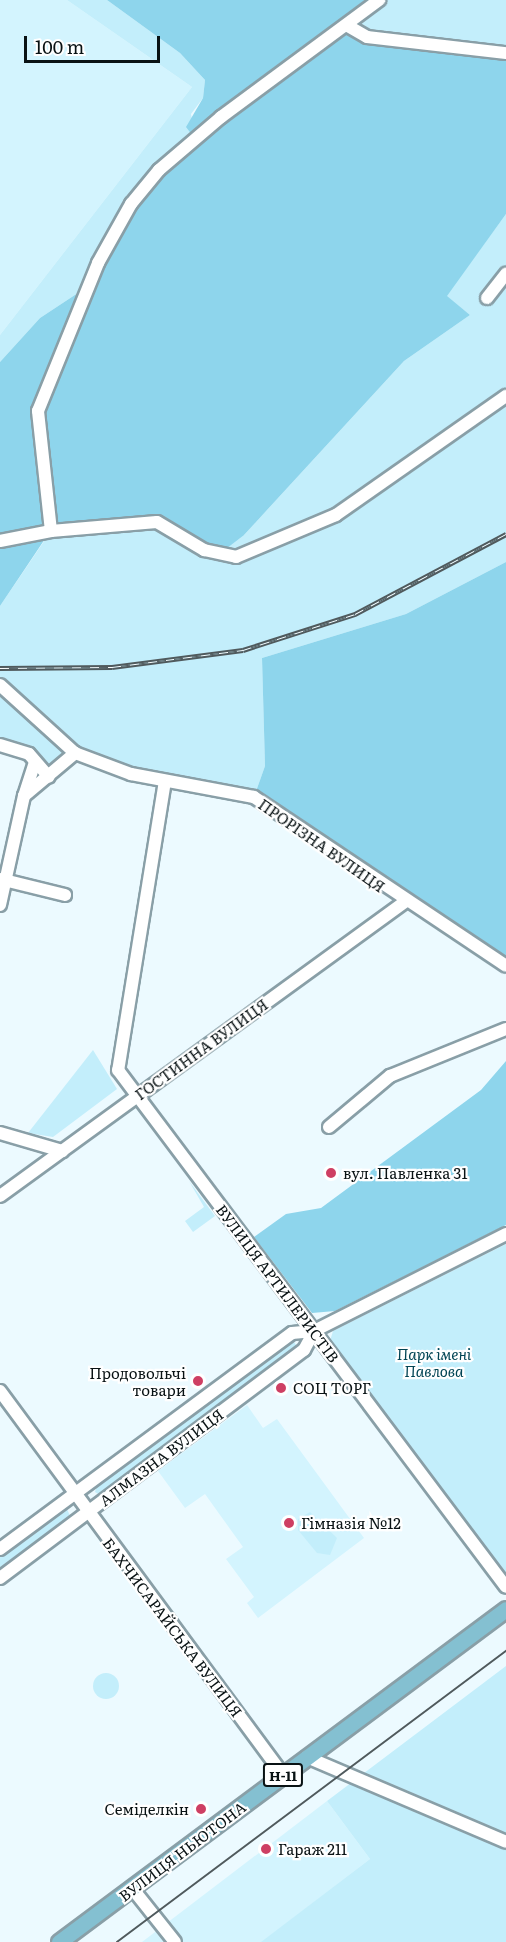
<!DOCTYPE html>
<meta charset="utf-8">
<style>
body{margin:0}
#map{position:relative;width:506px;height:1942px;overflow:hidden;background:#ecfaff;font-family:Literata,serif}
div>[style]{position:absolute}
.built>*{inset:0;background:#d3f4fe}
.green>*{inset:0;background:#c3eefb}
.round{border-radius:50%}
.forest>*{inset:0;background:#8ed5ec}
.roads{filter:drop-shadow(2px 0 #899fa7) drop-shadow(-2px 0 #899fa7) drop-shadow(0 2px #899fa7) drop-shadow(0 -2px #899fa7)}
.minor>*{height:12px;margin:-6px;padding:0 6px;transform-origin:6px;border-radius:6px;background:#fff}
.major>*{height:15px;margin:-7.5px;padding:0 7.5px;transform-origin:7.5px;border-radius:7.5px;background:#84c0d1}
.tram>*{height:1.5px;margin:-0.75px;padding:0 0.75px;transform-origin:0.75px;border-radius:0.75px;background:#505a5d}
.rail>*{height:5px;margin-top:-2.5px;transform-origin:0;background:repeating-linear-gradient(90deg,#fff 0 9px,#505a5d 0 18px);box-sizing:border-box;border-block:2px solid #505a5d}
.dots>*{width:16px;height:16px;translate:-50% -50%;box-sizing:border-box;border:3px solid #fff;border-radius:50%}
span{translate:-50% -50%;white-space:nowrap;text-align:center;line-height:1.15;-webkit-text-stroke:4.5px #fff;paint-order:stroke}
.shield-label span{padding:2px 4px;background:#fff;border:2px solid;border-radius:4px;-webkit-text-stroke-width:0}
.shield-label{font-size:14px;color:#091214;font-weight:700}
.street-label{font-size:15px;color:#091214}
.poi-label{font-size:15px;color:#091214}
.left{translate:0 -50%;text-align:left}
.right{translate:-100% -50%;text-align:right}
.park-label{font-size:15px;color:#014454;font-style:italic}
.scale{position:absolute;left:24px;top:36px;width:136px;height:27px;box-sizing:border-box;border:3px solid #091214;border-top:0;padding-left:8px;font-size:18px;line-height:21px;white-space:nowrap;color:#091214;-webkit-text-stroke:4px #fff;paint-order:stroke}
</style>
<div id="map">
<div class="built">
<div style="clip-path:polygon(0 0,67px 0,192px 87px,0 335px)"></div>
<div style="clip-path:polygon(247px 1405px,263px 1428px,277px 1419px,364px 1538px,258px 1618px,247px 1603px,254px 1597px,226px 1559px,243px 1547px,205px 1494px,185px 1508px,158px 1471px)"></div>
<div style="clip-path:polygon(327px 1801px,370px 1859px,262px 1942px,142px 1942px)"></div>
</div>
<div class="green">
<div style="clip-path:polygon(67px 0,107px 0,180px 53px,205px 80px,203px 98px,191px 114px,196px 140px,87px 287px,40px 318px,0 362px,0 335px,192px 87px)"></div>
<div style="clip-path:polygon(379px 0,506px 0,506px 53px,367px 37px,348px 26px)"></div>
<div style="clip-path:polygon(506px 214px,506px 562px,406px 614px,262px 658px,265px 766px,254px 797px,165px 781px,75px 754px,49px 777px,29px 754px,0 745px,0 606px,51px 531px,146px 522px,244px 535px,404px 361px,470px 315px,446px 296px)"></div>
<div style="clip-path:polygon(93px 1050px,117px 1089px,53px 1137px,28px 1133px)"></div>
<div style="clip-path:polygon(189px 1181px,215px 1216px,193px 1232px,185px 1221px,204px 1207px)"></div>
<div style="clip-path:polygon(506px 1244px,506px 1577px,330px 1341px,333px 1331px)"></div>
<div style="clip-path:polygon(292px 1339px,298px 1348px,102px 1496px,95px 1492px,97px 1485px)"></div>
<div style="clip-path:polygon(67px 1509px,71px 1518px,0 1571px,0 1556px)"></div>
<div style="clip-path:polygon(310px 1512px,337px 1538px,330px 1555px,317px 1553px,298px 1530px,298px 1519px)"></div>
<div style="clip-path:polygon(506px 1666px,506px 1942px,261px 1942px,370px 1859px,327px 1801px)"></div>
<div class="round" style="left:93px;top:1673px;width:26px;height:26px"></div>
</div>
<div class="forest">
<div style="clip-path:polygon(107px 0,379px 0,348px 26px,367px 37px,506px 53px,506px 214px,447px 296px,470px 315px,404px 361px,244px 535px,218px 555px,169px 526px,51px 530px,0 606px,0 362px,40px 318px,87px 287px,131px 204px,196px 140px,186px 127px,203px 98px,205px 80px,180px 53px)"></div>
<div style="clip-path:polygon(506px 562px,506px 966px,254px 797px,265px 766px,262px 658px,406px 614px)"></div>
<div style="clip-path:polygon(506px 1061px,506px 1225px,335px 1311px,312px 1313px,254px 1237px,286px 1214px,321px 1208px,481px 1090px)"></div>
</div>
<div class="roads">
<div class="minor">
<div style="left:348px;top:26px;width:22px;rotate:30deg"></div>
<div style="left:367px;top:37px;width:140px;rotate:6.6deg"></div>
<div style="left:487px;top:298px;width:31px;rotate:-52deg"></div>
<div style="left:51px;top:531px;width:121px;rotate:-96.2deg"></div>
<div style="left:38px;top:411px;width:160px;rotate:-67.9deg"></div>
<div style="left:98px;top:263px;width:68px;rotate:-60.8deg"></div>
<div style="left:131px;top:204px;width:44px;rotate:-50.5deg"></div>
<div style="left:159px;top:170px;width:82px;rotate:-40.5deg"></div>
<div style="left:221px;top:117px;width:197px;rotate:-36.5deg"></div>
<div style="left:0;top:541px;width:52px;rotate:-11.1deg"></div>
<div style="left:51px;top:531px;width:106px;rotate:-4.9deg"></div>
<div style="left:157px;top:522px;width:55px;rotate:30.8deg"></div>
<div style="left:204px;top:550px;width:33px;rotate:12deg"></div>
<div style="left:236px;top:557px;width:108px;rotate:-22.8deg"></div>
<div style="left:336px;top:515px;width:208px;rotate:-35deg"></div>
<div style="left:0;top:685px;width:101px;rotate:42.2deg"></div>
<div style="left:75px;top:753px;width:60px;rotate:20.6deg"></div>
<div style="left:131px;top:774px;width:125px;rotate:10.6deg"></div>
<div style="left:254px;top:797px;width:303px;rotate:33.8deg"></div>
<div style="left:0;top:745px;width:30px;rotate:17deg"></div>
<div style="left:29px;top:754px;width:30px;rotate:49deg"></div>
<div style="left:165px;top:781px;width:293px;rotate:99.2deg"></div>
<div style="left:118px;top:1070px;width:646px;rotate:53.11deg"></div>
<div style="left:24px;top:796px;width:35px;rotate:-72deg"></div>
<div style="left:0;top:879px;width:67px;rotate:13.8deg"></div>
<div style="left:0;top:905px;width:112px;rotate:-77.6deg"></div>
<div style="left:24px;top:796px;width:67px;rotate:-40.1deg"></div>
<div style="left:329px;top:1127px;width:80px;rotate:-39.9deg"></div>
<div style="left:390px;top:1076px;width:125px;rotate:-22.1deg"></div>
<div style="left:0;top:1133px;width:65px;rotate:16.2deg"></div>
<div style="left:0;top:1196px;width:500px;rotate:-36deg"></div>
<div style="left:0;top:1391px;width:477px;rotate:53.6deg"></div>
<div style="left:0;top:1549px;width:363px;rotate:-36.5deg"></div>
<div style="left:292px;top:1333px;width:22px;rotate:-5deg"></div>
<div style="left:314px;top:1331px;width:215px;rotate:-26.8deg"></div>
<div style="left:0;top:1578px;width:380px;rotate:-36.9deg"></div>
<div style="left:304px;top:1350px;width:21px;rotate:-62deg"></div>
<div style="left:307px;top:1757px;width:216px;rotate:23.1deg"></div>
<div style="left:132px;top:1888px;width:69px;rotate:51.5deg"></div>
</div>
<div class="major">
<div style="left:59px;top:1942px;width:557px;rotate:-36.68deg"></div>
</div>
</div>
<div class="tram">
<div style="left:117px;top:1942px;width:486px;rotate:-36.8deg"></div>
</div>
<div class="rail">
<div style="left:0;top:668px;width:112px;rotate:-0.5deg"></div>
<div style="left:112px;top:667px;width:132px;rotate:-7.4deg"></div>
<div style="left:243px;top:650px;width:118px;rotate:-17.8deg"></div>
<div style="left:355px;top:614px;width:171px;rotate:-27.9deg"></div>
</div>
<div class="dots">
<div style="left:331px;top:1173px;background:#ce3f63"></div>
<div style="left:198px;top:1381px;background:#ce3f63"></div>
<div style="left:281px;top:1388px;background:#ce3f63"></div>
<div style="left:289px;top:1523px;background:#ce3f63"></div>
<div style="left:201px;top:1809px;background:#ce3f63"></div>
<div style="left:266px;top:1849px;background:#ce3f63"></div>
</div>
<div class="shield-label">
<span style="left:283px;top:1775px">Н-11</span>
</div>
<div class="street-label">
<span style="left:322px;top:845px;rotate:35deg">ПРОРІЗНА ВУЛИЦЯ</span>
<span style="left:201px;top:1049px;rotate:-36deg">ГОСТИННА ВУЛИЦЯ</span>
<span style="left:278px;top:1283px;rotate:53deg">ВУЛИЦЯ АРТИЛЕРИСТІВ</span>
<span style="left:161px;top:1457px;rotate:-37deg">АЛМАЗНА ВУЛИЦЯ</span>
<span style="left:173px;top:1627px;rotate:53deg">БАХЧИСАРАЙСЬКА ВУЛИЦЯ</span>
<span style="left:182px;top:1851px;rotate:-37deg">ВУЛИЦЯ НЬЮТОНА</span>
</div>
<div class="poi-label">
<span class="left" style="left:343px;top:1173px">вул. Павленка 31</span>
<span class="right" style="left:186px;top:1381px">Продовольчі<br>товари</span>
<span class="left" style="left:293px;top:1388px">СОЦ ТОРГ</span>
<span class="left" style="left:301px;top:1523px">Гімназія №12</span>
<span class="right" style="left:189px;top:1809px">Семіделкін</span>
<span class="left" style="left:278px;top:1849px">Гараж 211</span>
</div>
<div class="park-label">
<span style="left:434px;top:1362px">Парк імені<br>Павлова</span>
</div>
<div class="scale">100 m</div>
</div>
